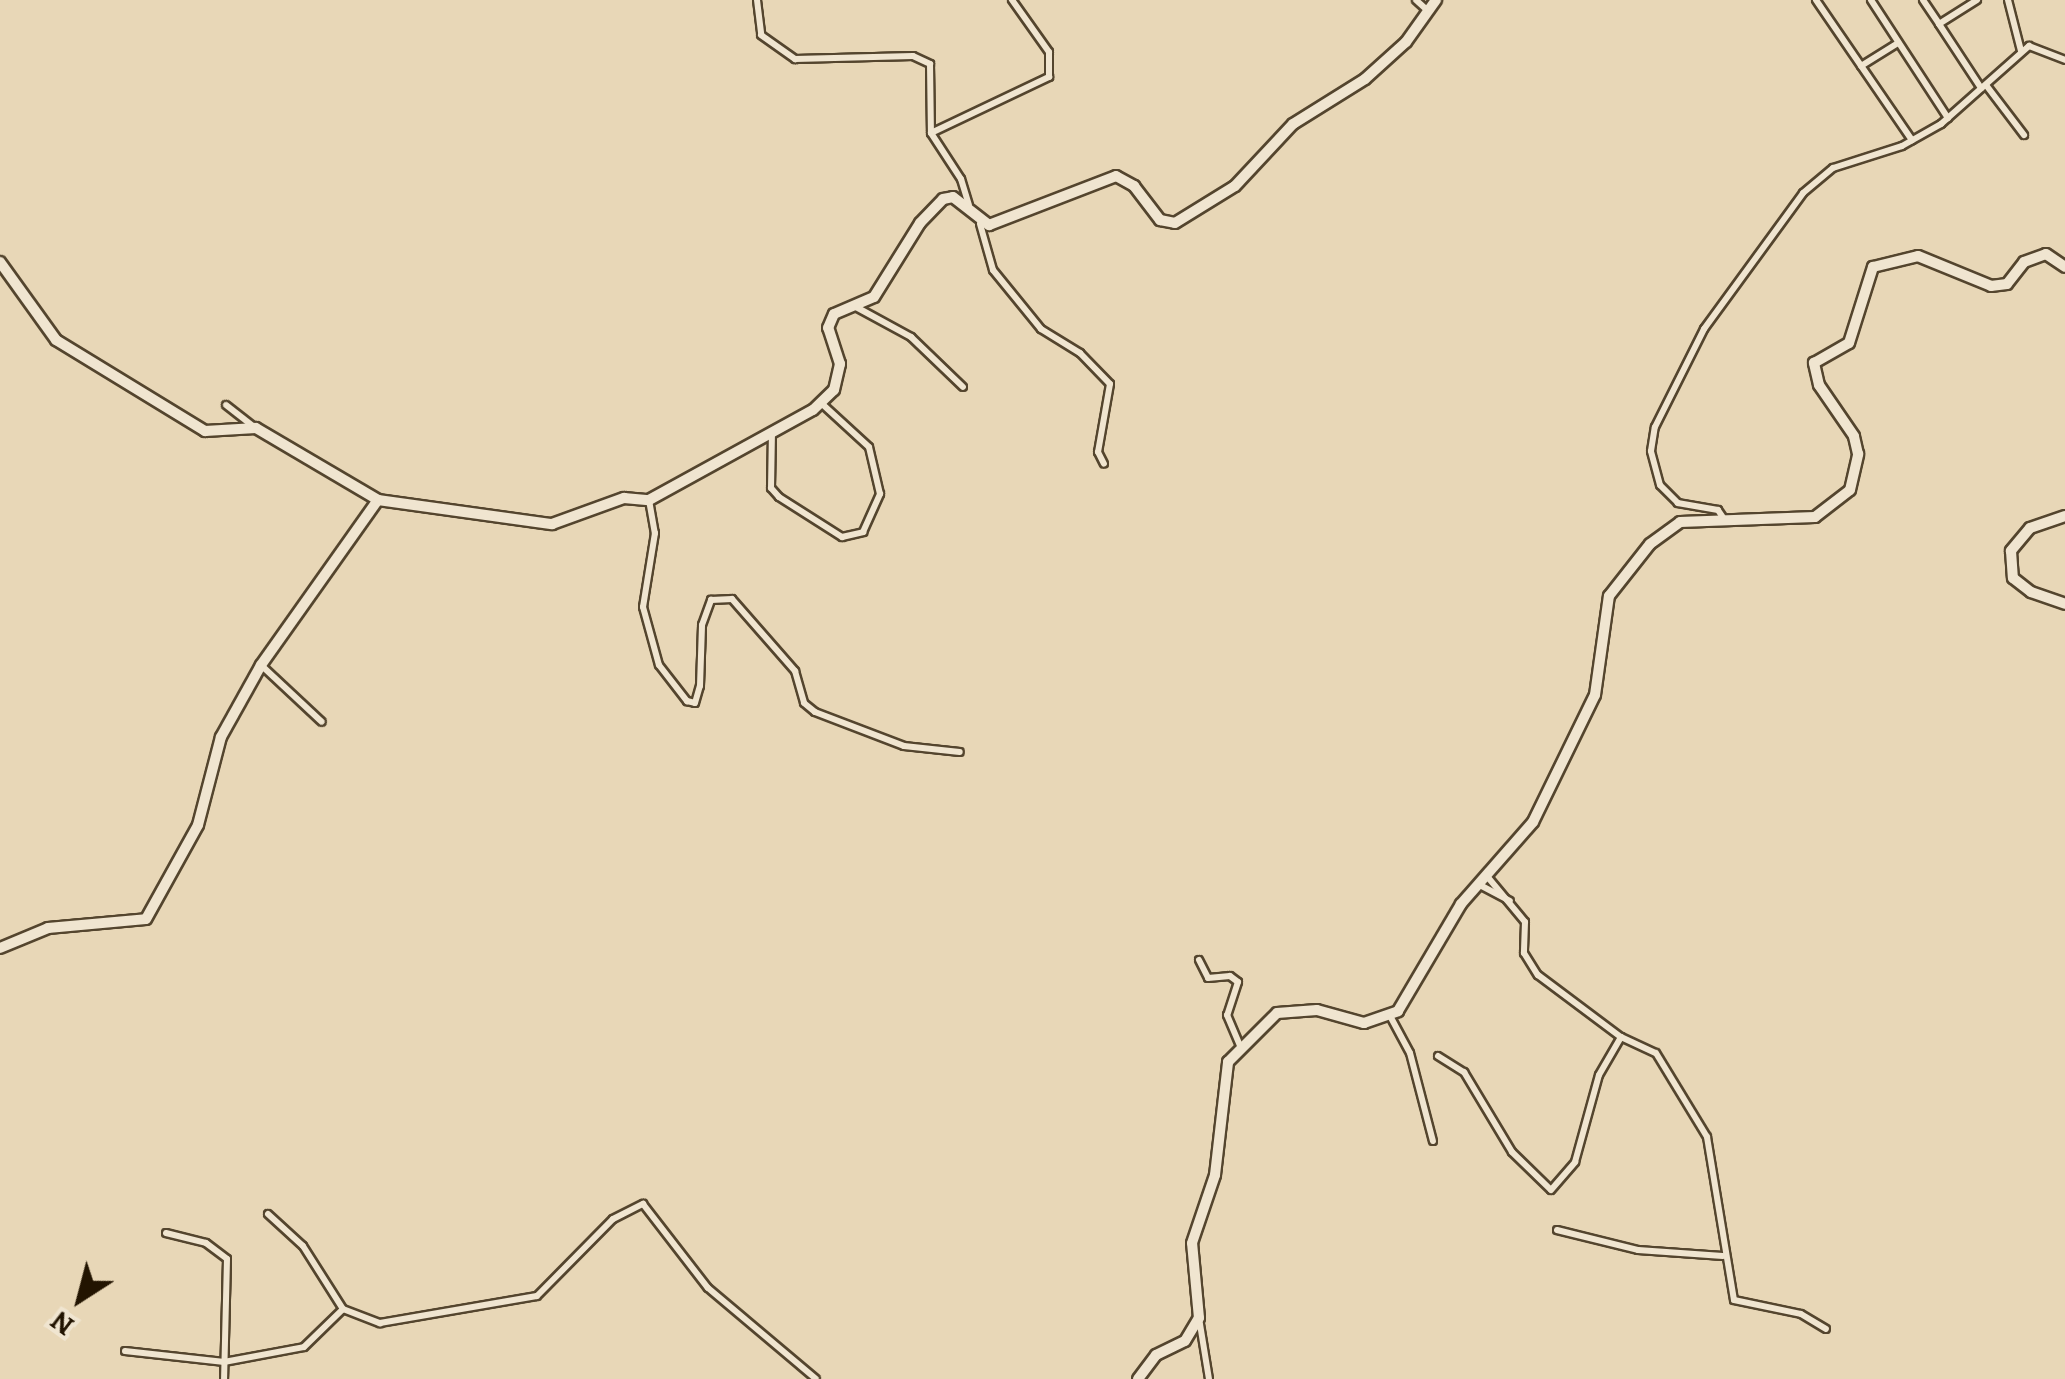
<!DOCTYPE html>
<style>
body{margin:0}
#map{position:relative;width:2065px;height:1379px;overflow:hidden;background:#e8d7b7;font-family:Alegreya,serif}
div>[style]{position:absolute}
.roads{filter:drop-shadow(2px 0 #54452e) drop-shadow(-2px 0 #54452e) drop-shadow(0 2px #54452e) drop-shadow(0 -2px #54452e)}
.street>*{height:6px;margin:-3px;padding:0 3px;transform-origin:3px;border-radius:3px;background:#f0e5d0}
.secondary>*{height:10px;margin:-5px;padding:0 5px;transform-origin:5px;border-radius:5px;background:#f0e5d0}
span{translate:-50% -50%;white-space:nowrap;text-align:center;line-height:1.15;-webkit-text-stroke:8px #f0e5d0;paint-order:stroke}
.north{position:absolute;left:30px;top:1249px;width:100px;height:100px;-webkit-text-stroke:8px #f0e5d0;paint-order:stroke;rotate:216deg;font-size:28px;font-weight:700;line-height:40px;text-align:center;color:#221401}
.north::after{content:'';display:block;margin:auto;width:35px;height:45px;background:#221401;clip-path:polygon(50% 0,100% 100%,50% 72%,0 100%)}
</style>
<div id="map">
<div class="roads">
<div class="street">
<div style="left:757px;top:0;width:35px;rotate:83deg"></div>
<div style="left:761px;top:35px;width:42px;rotate:35.2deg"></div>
<div style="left:795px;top:59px;width:118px;rotate:-1.5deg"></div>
<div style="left:913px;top:56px;width:19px;rotate:25deg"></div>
<div style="left:930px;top:64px;width:69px;rotate:89.2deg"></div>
<div style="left:931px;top:133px;width:55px;rotate:56.9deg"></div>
<div style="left:961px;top:179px;width:27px;rotate:73deg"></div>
<div style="left:1416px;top:0;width:13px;rotate:42deg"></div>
<div style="left:1816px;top:0;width:170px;rotate:55.6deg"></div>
<div style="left:1871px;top:0;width:141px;rotate:56.9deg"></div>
<div style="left:1923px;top:0;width:29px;rotate:56deg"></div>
<div style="left:1939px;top:24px;width:45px;rotate:-32.3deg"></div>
<div style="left:2008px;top:0;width:53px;rotate:75.7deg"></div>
<div style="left:1939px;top:24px;width:77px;rotate:56.7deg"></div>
<div style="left:1861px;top:66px;width:44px;rotate:-31.9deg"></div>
<div style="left:1986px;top:85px;width:63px;rotate:52.8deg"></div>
<div style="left:931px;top:133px;width:131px;rotate:-25.4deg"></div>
<div style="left:1049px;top:77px;width:25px;rotate:-90deg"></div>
<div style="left:1049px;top:52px;width:64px;rotate:-125.4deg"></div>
<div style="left:980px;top:224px;width:48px;rotate:74.2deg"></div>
<div style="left:993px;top:270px;width:76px;rotate:50.9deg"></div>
<div style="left:1041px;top:329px;width:46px;rotate:31.6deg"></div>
<div style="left:1080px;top:353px;width:43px;rotate:45.9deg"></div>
<div style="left:1110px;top:384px;width:69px;rotate:100deg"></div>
<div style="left:1098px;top:452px;width:13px;rotate:63deg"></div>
<div style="left:856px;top:307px;width:63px;rotate:28.6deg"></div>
<div style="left:911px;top:337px;width:72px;rotate:43.9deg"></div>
<div style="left:226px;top:405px;width:37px;rotate:38deg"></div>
<div style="left:772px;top:431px;width:57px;rotate:91deg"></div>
<div style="left:771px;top:488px;width:12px;rotate:48deg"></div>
<div style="left:779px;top:497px;width:75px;rotate:32.4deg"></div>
<div style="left:842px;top:537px;width:22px;rotate:-13deg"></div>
<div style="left:863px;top:532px;width:42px;rotate:-65.9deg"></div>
<div style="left:880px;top:494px;width:48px;rotate:-103.2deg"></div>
<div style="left:869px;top:447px;width:65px;rotate:-137.5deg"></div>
<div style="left:649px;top:500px;width:34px;rotate:80deg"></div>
<div style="left:655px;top:533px;width:75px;rotate:99.2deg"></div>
<div style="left:643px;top:607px;width:60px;rotate:74.6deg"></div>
<div style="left:659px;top:665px;width:46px;rotate:52.1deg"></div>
<div style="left:687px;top:701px;width:8px;rotate:14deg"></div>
<div style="left:695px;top:703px;width:18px;rotate:-74deg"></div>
<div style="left:700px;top:686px;width:61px;rotate:-88.1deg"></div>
<div style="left:702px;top:625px;width:27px;rotate:-70deg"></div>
<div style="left:711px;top:600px;width:21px;rotate:-3deg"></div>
<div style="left:732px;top:599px;width:96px;rotate:48.8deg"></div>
<div style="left:795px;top:671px;width:33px;rotate:74deg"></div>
<div style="left:804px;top:703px;width:14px;rotate:39deg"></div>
<div style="left:815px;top:712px;width:95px;rotate:20.9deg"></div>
<div style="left:904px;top:746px;width:56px;rotate:6.1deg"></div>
<div style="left:1724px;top:519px;width:11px;rotate:-124deg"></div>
<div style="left:1718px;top:510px;width:41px;rotate:-170.1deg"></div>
<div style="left:1678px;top:503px;width:25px;rotate:-135deg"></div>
<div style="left:1660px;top:485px;width:35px;rotate:-105deg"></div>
<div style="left:1651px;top:451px;width:24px;rotate:-81deg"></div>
<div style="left:1655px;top:427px;width:110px;rotate:-63.4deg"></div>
<div style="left:1704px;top:329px;width:168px;rotate:-53.9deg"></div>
<div style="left:1803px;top:193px;width:39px;rotate:-40deg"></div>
<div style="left:1833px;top:168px;width:72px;rotate:-17.7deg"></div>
<div style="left:1902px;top:146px;width:45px;rotate:-29.4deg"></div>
<div style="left:1941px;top:124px;width:118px;rotate:-41.6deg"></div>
<div style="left:2029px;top:46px;width:39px;rotate:21deg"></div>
<div style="left:261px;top:665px;width:83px;rotate:43.1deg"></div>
<div style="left:1486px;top:875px;width:61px;rotate:50.3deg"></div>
<div style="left:1525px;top:922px;width:31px;rotate:92deg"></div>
<div style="left:1524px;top:953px;width:26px;rotate:58deg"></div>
<div style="left:1538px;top:975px;width:104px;rotate:36.8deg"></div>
<div style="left:1621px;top:1037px;width:38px;rotate:25deg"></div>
<div style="left:1656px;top:1053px;width:98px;rotate:58.7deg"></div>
<div style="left:1707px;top:1137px;width:165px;rotate:80.6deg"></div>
<div style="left:1734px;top:1300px;width:68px;rotate:11.8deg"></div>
<div style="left:1801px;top:1314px;width:29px;rotate:31deg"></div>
<div style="left:1478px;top:884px;width:36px;rotate:28deg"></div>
<div style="left:1199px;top:960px;width:20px;rotate:63deg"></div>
<div style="left:1208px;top:978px;width:22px;rotate:-5deg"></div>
<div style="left:1230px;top:976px;width:10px;rotate:37deg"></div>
<div style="left:1238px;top:982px;width:35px;rotate:108deg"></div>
<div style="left:1227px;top:1015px;width:36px;rotate:67deg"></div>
<div style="left:1389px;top:1014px;width:44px;rotate:61.7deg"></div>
<div style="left:1410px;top:1053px;width:91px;rotate:75.4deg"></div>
<div style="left:1438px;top:1056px;width:31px;rotate:32deg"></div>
<div style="left:1464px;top:1072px;width:93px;rotate:59deg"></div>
<div style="left:1512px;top:1152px;width:54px;rotate:44.3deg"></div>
<div style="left:1551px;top:1190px;width:37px;rotate:-49deg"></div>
<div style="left:1575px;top:1162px;width:90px;rotate:-74.6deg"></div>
<div style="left:1599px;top:1075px;width:44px;rotate:-59.9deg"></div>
<div style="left:268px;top:1214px;width:47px;rotate:42.4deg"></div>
<div style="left:303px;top:1246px;width:75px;rotate:57.6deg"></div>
<div style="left:343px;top:1309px;width:40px;rotate:21deg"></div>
<div style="left:380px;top:1323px;width:159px;rotate:-9.8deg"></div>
<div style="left:537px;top:1296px;width:108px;rotate:-45.4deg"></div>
<div style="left:613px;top:1219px;width:34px;rotate:-27deg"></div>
<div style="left:643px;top:1204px;width:106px;rotate:52.3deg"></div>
<div style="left:708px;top:1288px;width:141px;rotate:40.1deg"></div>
<div style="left:1557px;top:1230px;width:83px;rotate:13.9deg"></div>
<div style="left:1638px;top:1250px;width:85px;rotate:4deg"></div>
<div style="left:166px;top:1233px;width:41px;rotate:14deg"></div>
<div style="left:206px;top:1243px;width:26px;rotate:37deg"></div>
<div style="left:227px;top:1259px;width:120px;rotate:91.4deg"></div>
<div style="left:1199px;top:1318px;width:62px;rotate:80.7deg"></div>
<div style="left:125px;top:1351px;width:100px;rotate:6.3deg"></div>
<div style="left:224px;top:1362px;width:81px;rotate:-10.6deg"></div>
<div style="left:304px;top:1347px;width:54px;rotate:-44.3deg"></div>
</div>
<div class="secondary">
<div style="left:0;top:262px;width:96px;rotate:54.3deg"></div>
<div style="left:56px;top:340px;width:175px;rotate:31.4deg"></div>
<div style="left:205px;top:431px;width:51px;rotate:-3.4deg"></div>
<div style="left:256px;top:428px;width:142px;rotate:30.5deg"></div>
<div style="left:2065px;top:516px;width:37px;rotate:161deg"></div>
<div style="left:2030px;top:528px;width:30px;rotate:130deg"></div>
<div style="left:2011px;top:551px;width:27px;rotate:86deg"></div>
<div style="left:2013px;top:578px;width:23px;rotate:38deg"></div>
<div style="left:2031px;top:592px;width:36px;rotate:19deg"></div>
<div style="left:0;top:948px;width:52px;rotate:-22.6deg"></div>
<div style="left:48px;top:928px;width:98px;rotate:-5.2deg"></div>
<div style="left:146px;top:919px;width:107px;rotate:-61deg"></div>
<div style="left:198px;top:825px;width:91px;rotate:-75.4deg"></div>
<div style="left:221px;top:737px;width:82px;rotate:-60.9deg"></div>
<div style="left:261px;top:665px;width:202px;rotate:-54.7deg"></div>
<div style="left:378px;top:500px;width:176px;rotate:7.9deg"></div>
<div style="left:552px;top:524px;width:77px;rotate:-19.9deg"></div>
<div style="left:624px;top:498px;width:25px;rotate:5deg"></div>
<div style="left:649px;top:500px;width:187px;rotate:-28.8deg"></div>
<div style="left:813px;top:410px;width:29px;rotate:-44deg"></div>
<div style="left:834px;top:390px;width:27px;rotate:-77deg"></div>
<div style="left:840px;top:364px;width:38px;rotate:-108deg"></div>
<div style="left:828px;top:328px;width:15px;rotate:-67deg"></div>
<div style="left:834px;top:314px;width:43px;rotate:-23deg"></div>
<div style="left:874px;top:297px;width:87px;rotate:-58.1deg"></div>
<div style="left:920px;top:223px;width:33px;rotate:-46deg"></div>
<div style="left:943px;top:199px;width:10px;rotate:-11deg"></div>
<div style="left:953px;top:197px;width:46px;rotate:37.9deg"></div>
<div style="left:989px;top:225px;width:136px;rotate:-21.1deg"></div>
<div style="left:1116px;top:176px;width:21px;rotate:29deg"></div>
<div style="left:1134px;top:186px;width:43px;rotate:52.6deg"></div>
<div style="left:1160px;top:220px;width:15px;rotate:11deg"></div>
<div style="left:1175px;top:223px;width:70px;rotate:-31.7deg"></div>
<div style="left:1235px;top:186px;width:85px;rotate:-46.9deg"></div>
<div style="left:1293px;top:124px;width:85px;rotate:-32deg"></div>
<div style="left:1365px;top:79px;width:55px;rotate:-42.1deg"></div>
<div style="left:1406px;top:42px;width:52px;rotate:-54.5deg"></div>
<div style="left:1138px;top:1379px;width:30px;rotate:-53deg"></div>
<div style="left:1156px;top:1355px;width:32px;rotate:-26deg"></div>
<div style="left:1185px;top:1341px;width:27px;rotate:-59deg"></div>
<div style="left:1199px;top:1318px;width:75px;rotate:-95.3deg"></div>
<div style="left:1192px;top:1243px;width:72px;rotate:-71.3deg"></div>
<div style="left:1215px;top:1175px;width:114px;rotate:-83.4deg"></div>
<div style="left:1228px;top:1062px;width:69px;rotate:-45deg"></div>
<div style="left:1277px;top:1013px;width:40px;rotate:-4.3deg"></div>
<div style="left:1317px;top:1010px;width:49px;rotate:15.5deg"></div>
<div style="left:1364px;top:1023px;width:36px;rotate:-19deg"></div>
<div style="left:1398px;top:1011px;width:124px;rotate:-59.5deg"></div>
<div style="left:1461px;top:904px;width:109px;rotate:-48.7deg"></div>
<div style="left:1533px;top:822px;width:141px;rotate:-64deg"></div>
<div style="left:1595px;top:695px;width:100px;rotate:-82deg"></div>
<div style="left:1609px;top:596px;width:66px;rotate:-51.7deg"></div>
<div style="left:1650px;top:544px;width:37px;rotate:-36deg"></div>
<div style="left:1680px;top:522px;width:135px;rotate:-2.1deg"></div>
<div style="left:1815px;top:517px;width:44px;rotate:-37.6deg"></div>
<div style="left:1850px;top:490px;width:37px;rotate:-77deg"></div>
<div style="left:1858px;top:454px;width:18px;rotate:-103deg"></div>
<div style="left:1854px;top:436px;width:62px;rotate:-124.5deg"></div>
<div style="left:1819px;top:385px;width:23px;rotate:-103deg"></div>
<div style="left:1814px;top:363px;width:40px;rotate:-29.7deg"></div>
<div style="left:1849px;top:343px;width:80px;rotate:-72.5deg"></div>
<div style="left:1873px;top:267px;width:46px;rotate:-13.7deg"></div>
<div style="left:1918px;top:256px;width:79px;rotate:22.3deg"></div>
<div style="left:1991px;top:286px;width:16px;rotate:-7deg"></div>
<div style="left:2007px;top:284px;width:28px;rotate:-52deg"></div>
<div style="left:2024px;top:262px;width:23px;rotate:-20deg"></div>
<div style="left:2046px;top:254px;width:23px;rotate:34deg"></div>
</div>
</div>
<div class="north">N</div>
</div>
